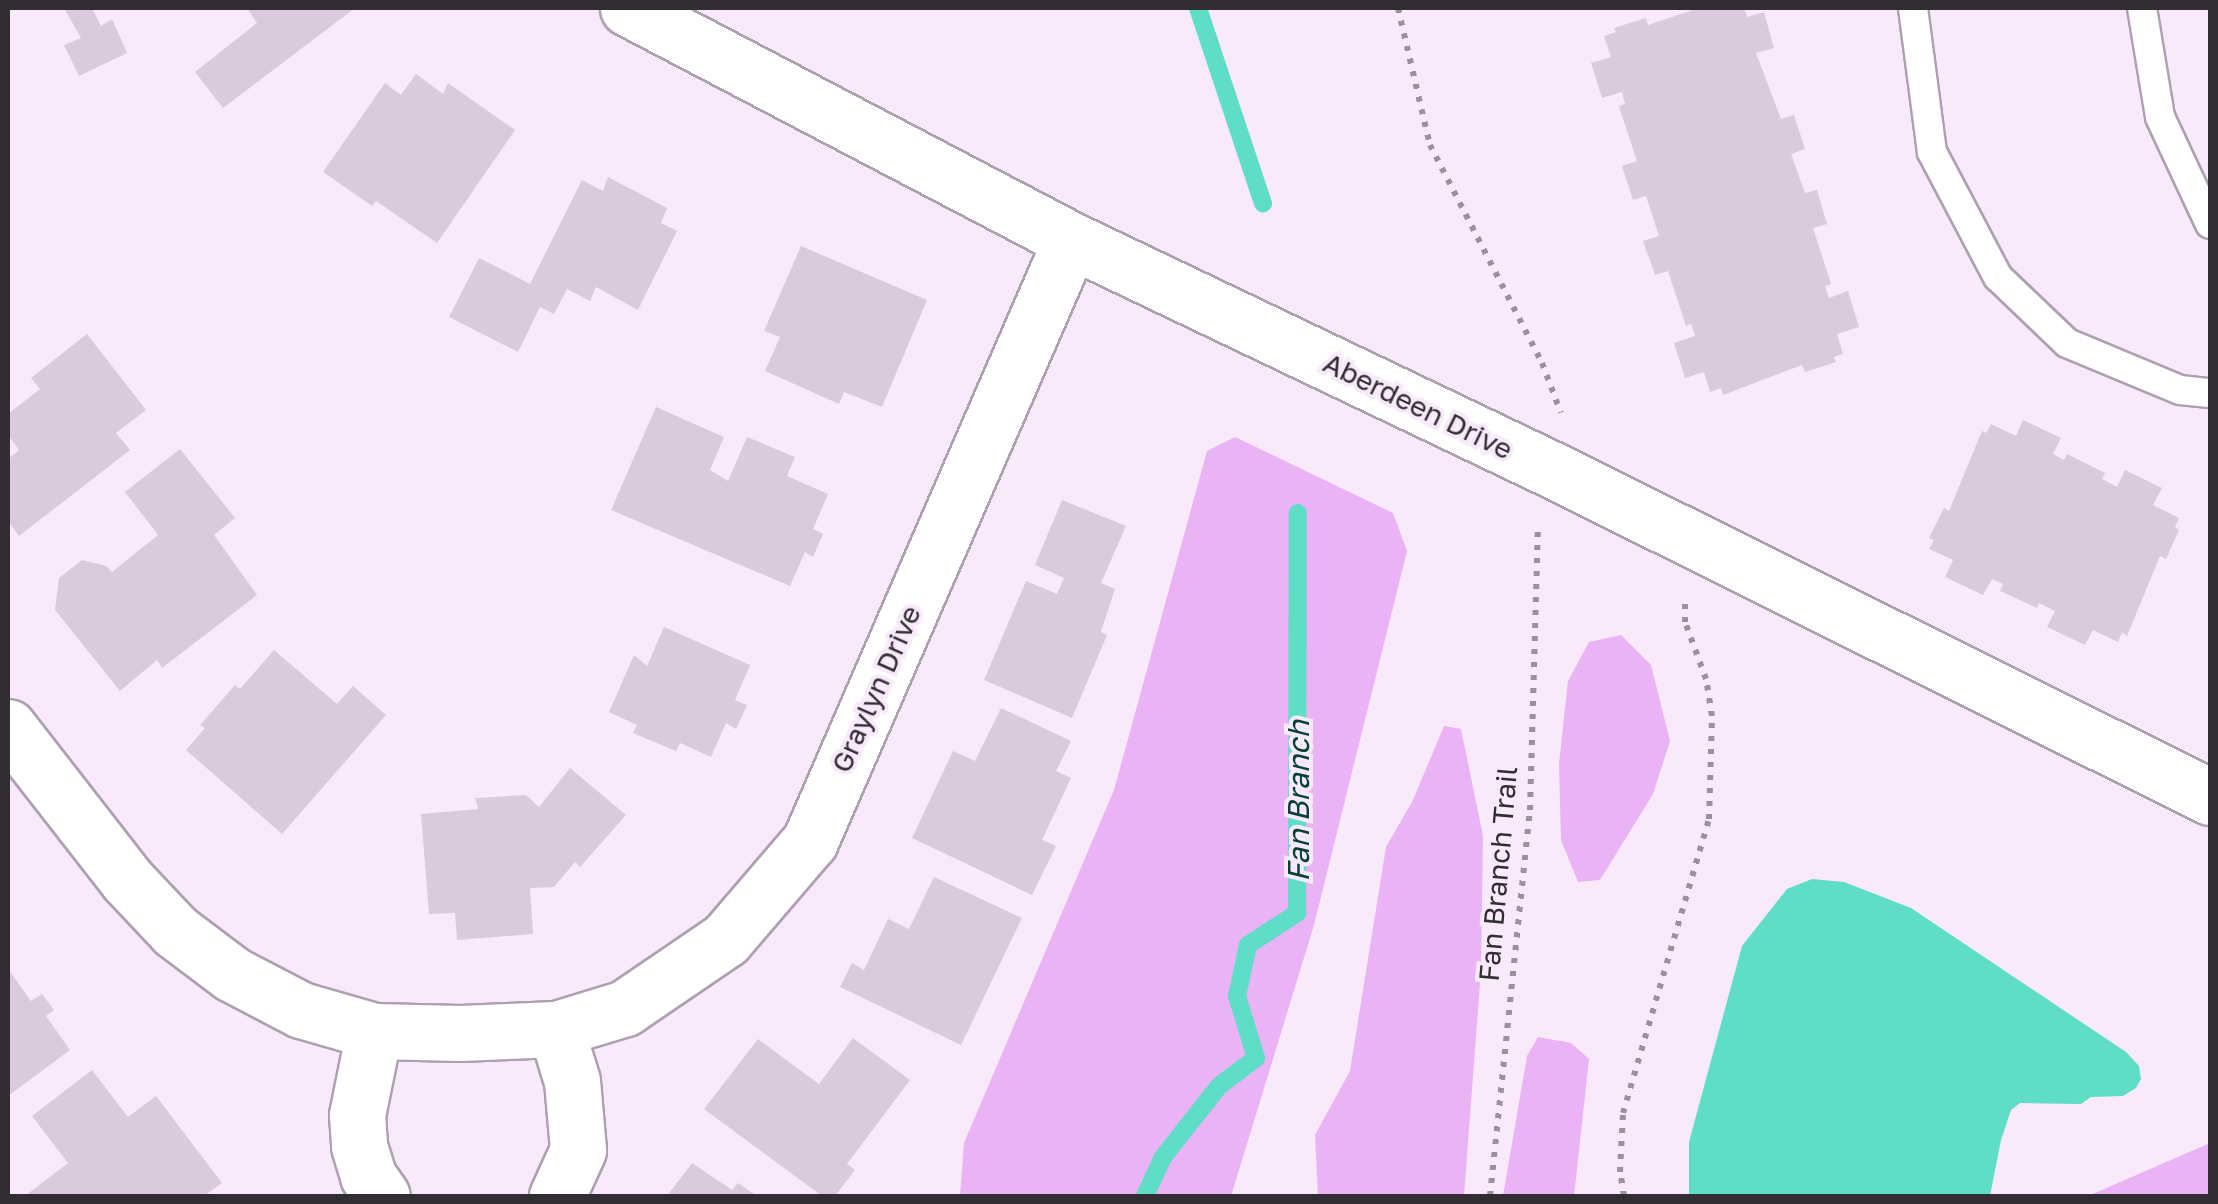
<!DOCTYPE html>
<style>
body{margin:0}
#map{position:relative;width:2218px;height:1204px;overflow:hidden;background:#f8e9fb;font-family:"Golos Text",sans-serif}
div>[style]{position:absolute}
.green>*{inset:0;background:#e9b3f5}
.water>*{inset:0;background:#5fddc6}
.stream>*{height:18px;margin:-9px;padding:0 9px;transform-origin:9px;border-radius:9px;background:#5fddc6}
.building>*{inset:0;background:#d9cbdc}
.path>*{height:6px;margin-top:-3px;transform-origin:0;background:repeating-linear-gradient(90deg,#9b909d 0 5px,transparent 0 13px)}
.roads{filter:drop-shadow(2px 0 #ada0b0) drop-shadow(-2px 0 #ada0b0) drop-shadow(0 2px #ada0b0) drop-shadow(0 -2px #ada0b0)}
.lane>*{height:28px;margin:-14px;padding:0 14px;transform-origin:14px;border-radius:14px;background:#fff}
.street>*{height:55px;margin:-27.5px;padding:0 27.5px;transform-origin:27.5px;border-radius:27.5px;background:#fff}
span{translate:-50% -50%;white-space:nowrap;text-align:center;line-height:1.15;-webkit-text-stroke:8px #f8e9fb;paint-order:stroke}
.street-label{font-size:28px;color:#322c33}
.water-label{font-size:30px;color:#064138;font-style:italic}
.frame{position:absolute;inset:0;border:10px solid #322c33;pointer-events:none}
</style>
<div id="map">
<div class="green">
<div style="clip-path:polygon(1235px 437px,1393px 513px,1407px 551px,1314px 925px,1231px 1196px,960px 1196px,964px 1143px,1114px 790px,1207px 451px)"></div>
<div style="clip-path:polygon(1621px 635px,1651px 665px,1670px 741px,1653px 794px,1600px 880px,1578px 882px,1561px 840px,1559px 764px,1568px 681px,1589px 642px)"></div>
<div style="clip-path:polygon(1444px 726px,1461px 729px,1483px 836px,1481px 970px,1464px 1196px,1318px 1196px,1315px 1135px,1350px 1071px,1386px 847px,1413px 800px)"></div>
<div style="clip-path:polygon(1538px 1037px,1571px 1043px,1589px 1059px,1574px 1196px,1503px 1196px,1527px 1056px)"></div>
<div style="clip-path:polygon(2210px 1143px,2210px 1196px,2088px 1196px)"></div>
</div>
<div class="water">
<div style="clip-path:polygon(1812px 879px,1844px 882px,1911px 908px,2126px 1052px,2139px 1066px,2141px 1079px,2136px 1088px,2123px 1096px,2091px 1097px,2081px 1104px,2020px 1103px,2011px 1110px,2001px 1140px,1990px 1196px,1689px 1196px,1689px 1142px,1742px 946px,1787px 889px)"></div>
</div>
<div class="stream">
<div style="left:1198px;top:8px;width:206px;rotate:71.6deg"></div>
<div style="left:1145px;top:1196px;width:43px;rotate:-65.2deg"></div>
<div style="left:1163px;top:1157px;width:90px;rotate:-51.7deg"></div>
<div style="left:1219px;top:1086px;width:46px;rotate:-37.1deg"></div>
<div style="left:1256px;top:1058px;width:65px;rotate:-107deg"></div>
<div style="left:1237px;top:996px;width:52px;rotate:-77.8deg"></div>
<div style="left:1248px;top:945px;width:59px;rotate:-33.1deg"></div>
<div style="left:1297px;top:913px;width:400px;rotate:-89.9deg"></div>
</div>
<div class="building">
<div style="clip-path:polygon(64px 8px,92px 8px,101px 26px,112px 19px,127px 53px,79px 76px,64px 45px,81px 38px)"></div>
<div style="clip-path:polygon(247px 8px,355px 8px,223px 108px,195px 72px,257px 23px)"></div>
<div style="clip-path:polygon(1699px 8px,1744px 8px,1747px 17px,1764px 12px,1774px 48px,1756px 53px,1781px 119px,1794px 115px,1805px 149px,1791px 154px,1805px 193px,1817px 190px,1827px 224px,1813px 228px,1831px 284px,1825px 286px,1829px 298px,1848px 291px,1859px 327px,1837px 334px,1843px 354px,1834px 357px,1836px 362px,1805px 372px,1802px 365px,1723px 395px,1721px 388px,1710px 392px,1704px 372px,1685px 378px,1674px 343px,1695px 336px,1691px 324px,1686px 326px,1668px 271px,1655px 275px,1643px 241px,1659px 236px,1646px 196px,1633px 200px,1622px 166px,1637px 161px,1619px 106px,1625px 104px,1622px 92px,1602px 98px,1591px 63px,1611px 57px,1604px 36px,1616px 32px,1614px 28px,1646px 18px,1648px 25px)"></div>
<div style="clip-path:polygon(416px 74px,443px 94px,448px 83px,515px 130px,437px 243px,376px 201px,372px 206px,323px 172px,385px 83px,401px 95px)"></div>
<div style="clip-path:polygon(608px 177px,667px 208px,661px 223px,677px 231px,638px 310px,596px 287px,590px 301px,567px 289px,554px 314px,540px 307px,518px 352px,449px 317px,479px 258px,530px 284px,582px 180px,603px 191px)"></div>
<div style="clip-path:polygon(801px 246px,927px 300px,882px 407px,844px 392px,839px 404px,765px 371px,780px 337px,764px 331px)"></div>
<div style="clip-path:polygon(87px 334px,146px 410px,116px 433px,130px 450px,19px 536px,8px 521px,8px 459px,19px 450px,8px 435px,8px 414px,40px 389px,31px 378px)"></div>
<div style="clip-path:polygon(656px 407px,724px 437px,710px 470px,728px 481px,747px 437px,795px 457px,787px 476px,828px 494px,813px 529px,823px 534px,813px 557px,805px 552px,790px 586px,611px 510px)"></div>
<div style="clip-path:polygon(2023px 420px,2061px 438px,2053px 454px,2064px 460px,2067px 454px,2105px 473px,2102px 479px,2117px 487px,2125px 470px,2162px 488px,2153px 505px,2179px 518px,2175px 527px,2179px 530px,2166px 559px,2160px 556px,2127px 636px,2122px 632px,2118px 642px,2093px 630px,2085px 645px,2047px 627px,2055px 611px,2039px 603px,2037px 608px,2000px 591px,2003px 584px,1992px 579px,1983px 595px,1945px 577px,1953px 560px,1929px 549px,1934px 540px,1929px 538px,1944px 508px,1949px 511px,1982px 431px,1986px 433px,1991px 424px,2016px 436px)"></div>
<div style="clip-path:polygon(180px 449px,235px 518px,214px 535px,257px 595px,162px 668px,157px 660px,120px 691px,55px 610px,59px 578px,82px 560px,106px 566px,112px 572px,158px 535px,125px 492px)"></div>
<div style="clip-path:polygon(1062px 500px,1126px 526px,1101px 583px,1115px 589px,1101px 632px,1107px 635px,1072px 718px,984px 680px,1026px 581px,1057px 594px,1064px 578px,1035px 565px)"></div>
<div style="clip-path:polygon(664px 627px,750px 665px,735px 700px,747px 705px,736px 729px,726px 723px,711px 757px,680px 743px,676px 751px,633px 733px,637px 725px,609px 712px,634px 655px,647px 666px)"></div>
<div style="clip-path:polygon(274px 650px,337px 704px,353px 686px,386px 715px,282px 834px,186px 750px,205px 728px,200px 725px,235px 685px,240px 689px)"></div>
<div style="clip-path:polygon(1001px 708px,1071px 741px,1056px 771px,1071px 778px,1042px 840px,1056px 846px,1032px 895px,912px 838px,953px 751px,975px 761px)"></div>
<div style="clip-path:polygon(570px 768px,626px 815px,580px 867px,575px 862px,554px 887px,530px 888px,533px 934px,457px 940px,455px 913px,429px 914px,421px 814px,478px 809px,475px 798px,526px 795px,539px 807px)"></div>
<div style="clip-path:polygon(934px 877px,1022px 918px,961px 1045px,840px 987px,852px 963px,864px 970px,888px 919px,909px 929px)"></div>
<div style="clip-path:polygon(8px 969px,31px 1001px,42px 994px,54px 1010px,46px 1016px,70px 1050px,8px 1096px)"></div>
<div style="clip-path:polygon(853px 1038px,910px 1080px,847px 1164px,855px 1170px,835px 1196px,822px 1196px,704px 1109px,758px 1039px,819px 1084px)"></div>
<div style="clip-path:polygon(92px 1070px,128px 1117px,156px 1096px,222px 1183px,204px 1196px,25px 1196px,68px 1163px,32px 1116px)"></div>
<div style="clip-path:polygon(692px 1163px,732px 1190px,738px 1183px,757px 1196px,667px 1196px)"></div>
</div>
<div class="path">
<div style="left:1398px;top:8px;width:141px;rotate:76.9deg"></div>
<div style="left:1430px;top:145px;width:245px;rotate:62.8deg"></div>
<div style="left:1542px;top:363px;width:53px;rotate:69.2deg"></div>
<div style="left:1490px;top:1196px;width:388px;rotate:-84.1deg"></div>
<div style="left:1530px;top:810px;width:285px;rotate:-88.4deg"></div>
<div style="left:1624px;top:1196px;width:24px;rotate:-99deg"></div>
<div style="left:1620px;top:1172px;width:59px;rotate:-87.1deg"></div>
<div style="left:1623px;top:1113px;width:306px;rotate:-73.7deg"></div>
<div style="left:1709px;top:819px;width:103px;rotate:-88.3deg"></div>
<div style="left:1712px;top:716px;width:37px;rotate:-99deg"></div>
<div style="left:1706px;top:679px;width:61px;rotate:-110.2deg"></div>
<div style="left:1685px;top:622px;width:20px;rotate:-90deg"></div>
</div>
<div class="roads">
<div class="lane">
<div style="left:1913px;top:8px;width:145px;rotate:82.5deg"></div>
<div style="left:1932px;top:152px;width:141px;rotate:62.2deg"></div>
<div style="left:1998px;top:277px;width:95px;rotate:43.7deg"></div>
<div style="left:2067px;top:343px;width:122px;rotate:22.6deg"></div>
<div style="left:2180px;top:390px;width:30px;rotate:6deg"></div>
<div style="left:2142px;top:8px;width:110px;rotate:80.6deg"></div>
<div style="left:2160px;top:117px;width:118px;rotate:65deg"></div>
</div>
<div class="street">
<div style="left:628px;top:8px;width:500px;rotate:27.64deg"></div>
<div style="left:1071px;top:240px;width:541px;rotate:25.52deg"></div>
<div style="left:1559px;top:473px;width:727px;rotate:26.46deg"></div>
<div style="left:8px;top:727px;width:194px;rotate:52.1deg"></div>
<div style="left:127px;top:880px;width:70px;rotate:46.7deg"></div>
<div style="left:175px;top:931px;width:71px;rotate:37deg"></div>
<div style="left:232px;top:974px;width:78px;rotate:27.6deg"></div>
<div style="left:301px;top:1010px;width:76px;rotate:16deg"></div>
<div style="left:374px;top:1031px;width:86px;rotate:1.3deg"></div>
<div style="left:460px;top:1033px;width:96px;rotate:-2.4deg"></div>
<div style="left:556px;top:1029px;width:72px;rotate:-16.9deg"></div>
<div style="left:625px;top:1008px;width:122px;rotate:-34.3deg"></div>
<div style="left:726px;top:939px;width:129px;rotate:-49.4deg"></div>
<div style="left:810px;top:841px;width:655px;rotate:-66.53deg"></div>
<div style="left:556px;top:1029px;width:54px;rotate:72.9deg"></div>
<div style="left:572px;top:1081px;width:69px;rotate:85deg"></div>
<div style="left:578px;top:1150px;width:51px;rotate:114.5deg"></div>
<div style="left:374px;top:1031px;width:86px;rotate:101.4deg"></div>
<div style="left:357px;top:1115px;width:31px;rotate:86deg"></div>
<div style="left:359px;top:1146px;width:31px;rotate:73deg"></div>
<div style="left:368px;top:1176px;width:24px;rotate:55deg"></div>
</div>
</div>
<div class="street-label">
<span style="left:1418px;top:406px;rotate:26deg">Aberdeen Drive</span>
<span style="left:876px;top:689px;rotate:-66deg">Graylyn Drive</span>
<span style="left:1498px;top:874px;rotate:-85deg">Fan Branch Trail</span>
</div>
<div class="water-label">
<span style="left:1298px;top:801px;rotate:-90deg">Fan Branch</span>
</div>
<div class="frame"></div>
</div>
